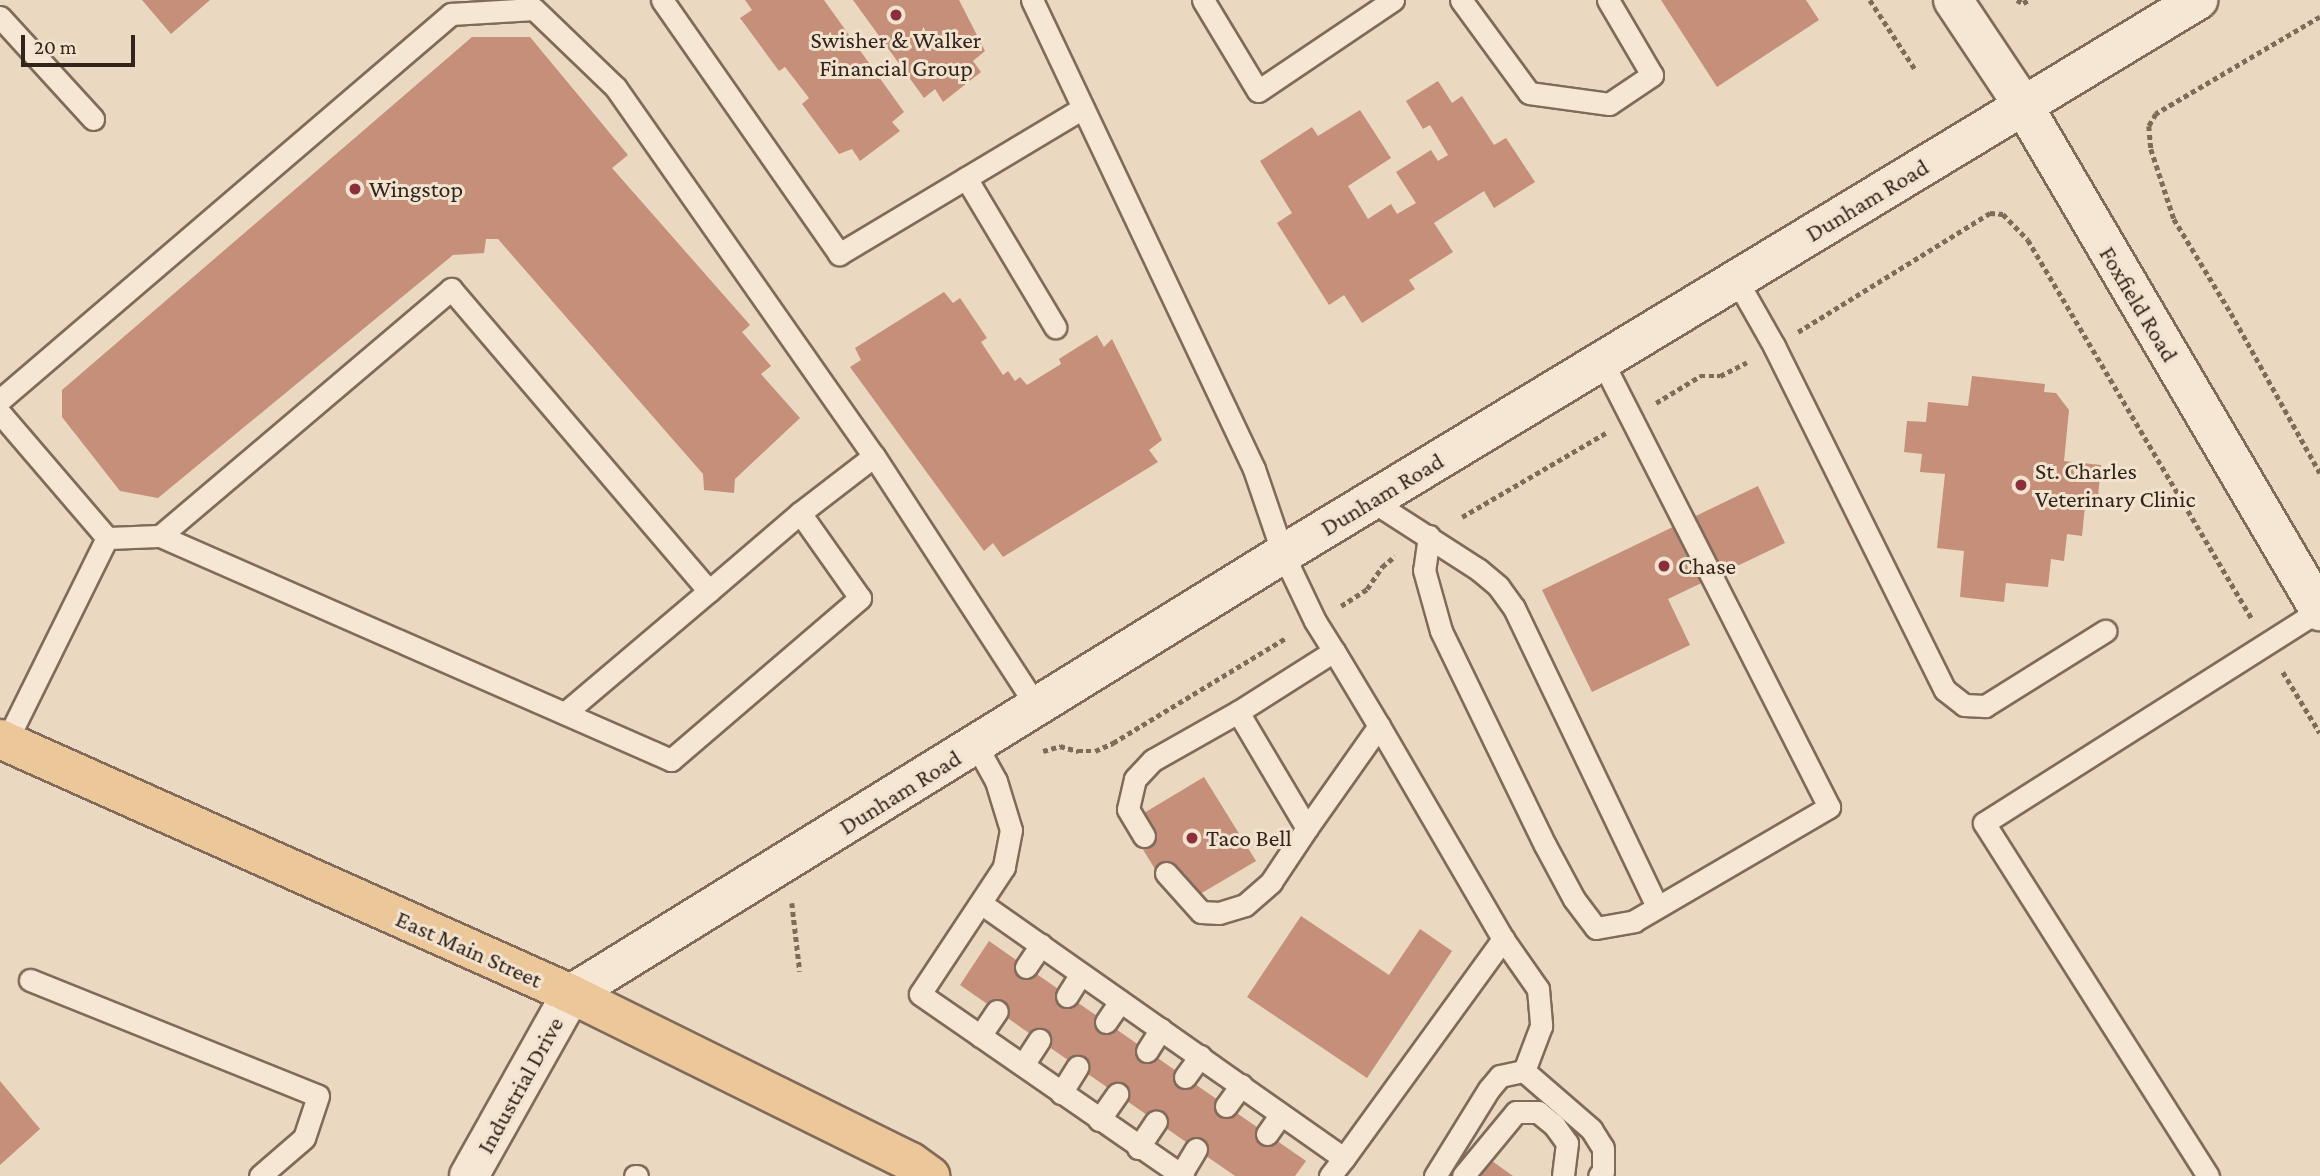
<!DOCTYPE html>
<style>
body{margin:0}
#map{position:relative;width:2320px;height:1176px;overflow:hidden;background:#ead8c1;font-family:"Crimson Pro",serif}
div>[style]{position:absolute}
.building>*{inset:0;background:#c58f79}
.path>*{height:4.5px;margin-top:-2.25px;transform-origin:0;background:repeating-linear-gradient(90deg,#816a5a 0 5px,transparent 0 8.5px)}
.roads{filter:drop-shadow(2px 0 #816a5a) drop-shadow(-2px 0 #816a5a) drop-shadow(0 2px #816a5a) drop-shadow(0 -2px #816a5a)}
.service>*{height:21px;margin:-10.5px;padding:0 10.5px;transform-origin:10.5px;border-radius:10.5px;background:#f5e7d3}
.minor>*{height:38px;margin:-19px;padding:0 19px;transform-origin:19px;border-radius:19px;background:#f5e7d3}
.tertiary>*{height:38px;margin:-19px;padding:0 19px;transform-origin:19px;border-radius:19px;background:#f5e7d3}
.primary>*{height:38px;margin:-19px;padding:0 19px;transform-origin:19px;border-radius:19px;background:#ebc79a}
.dots>*{width:19px;height:19px;translate:-50% -50%;box-sizing:border-box;border:4px solid #f2e3cf;border-radius:50%}
span{translate:-50% -50%;white-space:nowrap;text-align:center;line-height:1.15;-webkit-text-stroke:6px #f2e3cf;paint-order:stroke}
.poi-label{font-size:24px;color:#32241d}
.left{translate:0 -50%;text-align:left}
.street-label{font-size:24px;color:#32241d}
.scale{position:absolute;left:21px;top:35px;width:114px;height:32px;box-sizing:border-box;border:4px solid #32241d;border-top:0;padding-left:9px;font-size:21px;line-height:24px;white-space:nowrap;color:#32241d;-webkit-text-stroke:5px #f2e3cf;paint-order:stroke}
</style>
<div id="map">
<div class="building">
<div style="clip-path:polygon(142px 0,210px 0,171px 34px)"></div>
<div style="clip-path:polygon(745px 0,824px 0,904px 112px,892px 122px,900px 131px,860px 161px,852px 149px,839px 154px,802px 104px,809px 98px,785px 67px,779px 71px,740px 18px,752px 10px)"></div>
<div style="clip-path:polygon(853px 0,959px 0,985px 51px,973px 61px,981px 72px,943px 102px,935px 89px,924px 98px)"></div>
<div style="clip-path:polygon(1661px 0,1806px 0,1819px 20px,1717px 87px)"></div>
<div style="clip-path:polygon(472px 37px,530px 37px,628px 155px,612px 168px,750px 325px,742px 332px,771px 366px,761px 374px,800px 418px,735px 479px,734px 493px,704px 490px,703px 474px,498px 239px,486px 239px,484px 253px,453px 255px,158px 498px,120px 491px,62px 417px,62px 390px)"></div>
<div style="clip-path:polygon(1438px 81px,1452px 103px,1462px 96px,1494px 145px,1506px 138px,1535px 182px,1494px 208px,1484px 191px,1434px 223px,1453px 252px,1409px 280px,1415px 289px,1362px 323px,1344px 295px,1329px 305px,1277px 223px,1292px 213px,1260px 161px,1312px 127px,1318px 136px,1360px 110px,1391px 158px,1348px 186px,1368px 219px,1391px 204px,1397px 214px,1416px 203px,1396px 172px,1431px 150px,1438px 161px,1448px 155px,1430px 125px,1423px 129px,1406px 101px)"></div>
<div style="clip-path:polygon(944px 292px,953px 303px,960px 298px,987px 338px,981px 342px,1003px 375px,1008px 371px,1015px 381px,1020px 377px,1027px 385px,1061px 364px,1059px 359px,1097px 335px,1104px 347px,1112px 339px,1162px 440px,1149px 450px,1158px 462px,1003px 557px,993px 543px,984px 551px,850px 367px,861px 360px,855px 348px)"></div>
<div style="clip-path:polygon(1972px 376px,2045px 384px,2044px 392px,2056px 393px,2069px 410px,2064px 461px,2101px 465px,2098px 497px,2086px 496px,2082px 536px,2067px 534px,2064px 561px,2051px 559px,2048px 587px,2006px 583px,2004px 602px,1960px 597px,1964px 551px,1937px 548px,1945px 474px,1920px 472px,1922px 454px,1904px 452px,1907px 421px,1926px 422px,1928px 402px,1968px 406px)"></div>
<div style="clip-path:polygon(1758px 486px,1785px 543px,1668px 599px,1690px 645px,1592px 692px,1542px 590px)"></div>
<div style="clip-path:polygon(1204px 777px,1256px 861px,1195px 897px,1177px 867px,1160px 877px,1137px 840px,1155px 829px,1144px 813px)"></div>
<div style="clip-path:polygon(1301px 916px,1389px 975px,1420px 929px,1452px 951px,1367px 1078px,1247px 997px)"></div>
<div style="clip-path:polygon(989px 941px,1306px 1161px,1295px 1176px,1235px 1176px,960px 985px)"></div>
<div style="clip-path:polygon(0 1081px,40px 1129px,0 1165px)"></div>
<div style="clip-path:polygon(1492px 1161px,1513px 1176px,1481px 1176px)"></div>
</div>
<div class="path">
<div style="left:1870px;top:0;width:82px;rotate:56.9deg"></div>
<div style="left:2017px;top:0;width:7px;rotate:27deg"></div>
<div style="left:2023px;top:3px;width:7px;rotate:-27deg"></div>
<div style="left:2320px;top:17px;width:191px;rotate:149.4deg"></div>
<div style="left:2156px;top:114px;width:14px;rotate:120deg"></div>
<div style="left:2149px;top:126px;width:23px;rotate:85deg"></div>
<div style="left:2151px;top:149px;width:74px;rotate:71.8deg"></div>
<div style="left:2174px;top:219px;width:110px;rotate:58.8deg"></div>
<div style="left:2231px;top:313px;width:183px;rotate:60.9deg"></div>
<div style="left:1798px;top:332px;width:226px;rotate:-31.8deg"></div>
<div style="left:1990px;top:213px;width:13px;rotate:4deg"></div>
<div style="left:2003px;top:214px;width:36px;rotate:46deg"></div>
<div style="left:2028px;top:240px;width:440px;rotate:59.4deg"></div>
<div style="left:1656px;top:403px;width:52px;rotate:-31.5deg"></div>
<div style="left:1700px;top:376px;width:20px"></div>
<div style="left:1720px;top:376px;width:30px;rotate:-27deg"></div>
<div style="left:1462px;top:517px;width:167px;rotate:-30.3deg"></div>
<div style="left:1341px;top:606px;width:31px;rotate:-33deg"></div>
<div style="left:1367px;top:589px;width:27px;rotate:-56deg"></div>
<div style="left:1382px;top:567px;width:17px;rotate:-40deg"></div>
<div style="left:2283px;top:672px;width:71px;rotate:58.8deg"></div>
<div style="left:1043px;top:751px;width:18px;rotate:-16deg"></div>
<div style="left:1060px;top:746px;width:19px;rotate:16deg"></div>
<div style="left:1078px;top:751px;width:17px"></div>
<div style="left:1095px;top:751px;width:20px;rotate:-24deg"></div>
<div style="left:1113px;top:743px;width:202px;rotate:-31.3deg"></div>
<div style="left:792px;top:903px;width:69px;rotate:83.4deg"></div>
</div>
<div class="roads">
<div class="service">
<div style="left:662px;top:0;width:310px;rotate:55.1deg"></div>
<div style="left:839px;top:254px;width:284px;rotate:-30.9deg"></div>
<div style="left:1032px;top:0;width:519px;rotate:64.67deg"></div>
<div style="left:1254px;top:469px;width:90px;rotate:71.2deg"></div>
<div style="left:1283px;top:554px;width:74px;rotate:64.5deg"></div>
<div style="left:1315px;top:621px;width:36px;rotate:58deg"></div>
<div style="left:1334px;top:651px;width:114px;rotate:147.6deg"></div>
<div style="left:1238px;top:712px;width:135px;rotate:59.3deg"></div>
<div style="left:1307px;top:828px;width:125px;rotate:-54.8deg"></div>
<div style="left:1379px;top:726px;width:87px;rotate:-121deg"></div>
<div style="left:1203px;top:0;width:106px;rotate:58.9deg"></div>
<div style="left:1258px;top:91px;width:163px;rotate:-34deg"></div>
<div style="left:1461px;top:0;width:115px;rotate:53.8deg"></div>
<div style="left:1529px;top:93px;width:81px;rotate:7.8deg"></div>
<div style="left:1609px;top:104px;width:52px;rotate:-34deg"></div>
<div style="left:1652px;top:75px;width:87px;rotate:-120.4deg"></div>
<div style="left:0;top:17px;width:138px;rotate:47.6deg"></div>
<div style="left:966px;top:178px;width:174px;rotate:59.1deg"></div>
<div style="left:1736px;top:279px;width:77px;rotate:60.4deg"></div>
<div style="left:1774px;top:346px;width:384px;rotate:63.6deg"></div>
<div style="left:1945px;top:690px;width:24px;rotate:38deg"></div>
<div style="left:1964px;top:705px;width:21px;rotate:3deg"></div>
<div style="left:1985px;top:706px;width:142px;rotate:-32deg"></div>
<div style="left:0;top:400px;width:594px;rotate:-40.56deg"></div>
<div style="left:451px;top:14px;width:83px;rotate:-3.4deg"></div>
<div style="left:534px;top:9px;width:114px;rotate:43.9deg"></div>
<div style="left:616px;top:88px;width:449px;rotate:55deg"></div>
<div style="left:0;top:413px;width:165px;rotate:49.4deg"></div>
<div style="left:1372px;top:501px;width:127px;rotate:32.8deg"></div>
<div style="left:1479px;top:570px;width:25px;rotate:40deg"></div>
<div style="left:1498px;top:586px;width:27px;rotate:54deg"></div>
<div style="left:1514px;top:608px;width:331px;rotate:64.4deg"></div>
<div style="left:160px;top:536px;width:382px;rotate:-40.3deg"></div>
<div style="left:451px;top:289px;width:397px;rotate:49.5deg"></div>
<div style="left:709px;top:591px;width:120px;rotate:-40.6deg"></div>
<div style="left:1429px;top:536px;width:34px;rotate:98deg"></div>
<div style="left:1424px;top:570px;width:63px;rotate:74.4deg"></div>
<div style="left:1441px;top:631px;width:238px;rotate:64.1deg"></div>
<div style="left:1545px;top:845px;width:61px;rotate:61.8deg"></div>
<div style="left:1574px;top:899px;width:36px;rotate:53deg"></div>
<div style="left:1596px;top:928px;width:39px;rotate:-10deg"></div>
<div style="left:1634px;top:921px;width:226px;rotate:-30.3deg"></div>
<div style="left:1829px;top:807px;width:500px;rotate:-116.97deg"></div>
<div style="left:565px;top:713px;width:189px;rotate:-40.3deg"></div>
<div style="left:6px;top:742px;width:228px;rotate:-63.7deg"></div>
<div style="left:107px;top:538px;width:53px;rotate:-2.2deg"></div>
<div style="left:160px;top:536px;width:558px;rotate:23.67deg"></div>
<div style="left:671px;top:760px;width:249px;rotate:-40.6deg"></div>
<div style="left:860px;top:598px;width:104px;rotate:-125.2deg"></div>
<div style="left:800px;top:513px;width:93px;rotate:-37.6deg"></div>
<div style="left:874px;top:456px;width:299px;rotate:57deg"></div>
<div style="left:976px;top:745px;width:41px;rotate:60.9deg"></div>
<div style="left:996px;top:781px;width:51px;rotate:73deg"></div>
<div style="left:1011px;top:830px;width:38px;rotate:101deg"></div>
<div style="left:1004px;top:867px;width:152px;rotate:123.5deg"></div>
<div style="left:920px;top:994px;width:320px;rotate:34.7deg"></div>
<div style="left:1144px;top:836px;width:31px;rotate:-121deg"></div>
<div style="left:1128px;top:809px;width:31px;rotate:-77deg"></div>
<div style="left:1135px;top:779px;width:26px;rotate:-47deg"></div>
<div style="left:1153px;top:760px;width:98px;rotate:-29.5deg"></div>
<div style="left:1166px;top:873px;width:52px;rotate:48.1deg"></div>
<div style="left:1201px;top:912px;width:18px;rotate:3deg"></div>
<div style="left:1219px;top:913px;width:27px;rotate:-17deg"></div>
<div style="left:1245px;top:905px;width:35px;rotate:-41deg"></div>
<div style="left:1271px;top:882px;width:65px;rotate:-56.3deg"></div>
<div style="left:982px;top:904px;width:442px;rotate:35.1deg"></div>
<div style="left:1344px;top:1158px;width:23px;rotate:128deg"></div>
<div style="left:1503px;top:939px;width:61px;rotate:55deg"></div>
<div style="left:1538px;top:989px;width:37px;rotate:85deg"></div>
<div style="left:1541px;top:1026px;width:48px;rotate:110.7deg"></div>
<div style="left:1026px;top:967px;width:27px;rotate:-56deg"></div>
<div style="left:30px;top:980px;width:310px;rotate:21.9deg"></div>
<div style="left:318px;top:1096px;width:44px;rotate:108.4deg"></div>
<div style="left:304px;top:1138px;width:58px;rotate:139.2deg"></div>
<div style="left:1067px;top:996px;width:25px;rotate:-58deg"></div>
<div style="left:1106px;top:1022px;width:25px;rotate:-56deg"></div>
<div style="left:980px;top:1036px;width:30px;rotate:-56deg"></div>
<div style="left:1147px;top:1051px;width:26px;rotate:-58deg"></div>
<div style="left:1023px;top:1065px;width:30px;rotate:-57deg"></div>
<div style="left:1185px;top:1077px;width:26px;rotate:-54deg"></div>
<div style="left:1061px;top:1093px;width:31px;rotate:-58deg"></div>
<div style="left:1226px;top:1106px;width:26px;rotate:-54deg"></div>
<div style="left:1099px;top:1120px;width:32px;rotate:-55deg"></div>
<div style="left:1267px;top:1134px;width:24px;rotate:-55deg"></div>
<div style="left:1138px;top:1148px;width:32px;rotate:-56deg"></div>
<div style="left:1344px;top:1158px;width:271px;rotate:-54deg"></div>
<div style="left:1503px;top:939px;width:246px;rotate:-120.2deg"></div>
<div style="left:1181px;top:1174px;width:29px;rotate:-59deg"></div>
<div style="left:635px;top:1176px;width:2px"></div>
<div style="left:1435px;top:1176px;width:102px;rotate:-58.2deg"></div>
<div style="left:1489px;top:1089px;width:17px;rotate:-50deg"></div>
<div style="left:1500px;top:1076px;width:25px;rotate:-12deg"></div>
<div style="left:1524px;top:1071px;width:89px;rotate:40.9deg"></div>
<div style="left:1591px;top:1129px;width:22px;rotate:58deg"></div>
<div style="left:1603px;top:1148px;width:23px;rotate:90deg"></div>
<div style="left:1603px;top:1171px;width:6px;rotate:129deg"></div>
<div style="left:1463px;top:1176px;width:83px;rotate:-50.4deg"></div>
<div style="left:1516px;top:1112px;width:22px"></div>
<div style="left:1538px;top:1112px;width:21px;rotate:39deg"></div>
<div style="left:1554px;top:1125px;width:22px;rotate:54deg"></div>
<div style="left:1567px;top:1143px;width:33px;rotate:97deg"></div>
<div style="left:2208px;top:1176px;width:418px;rotate:-122.4deg"></div>
<div style="left:1984px;top:823px;width:398px;rotate:-32.4deg"></div>
</div>
<div class="minor">
<div style="left:1953px;top:0;width:126px;rotate:56.3deg"></div>
<div style="left:469px;top:1176px;width:209px;rotate:-60.7deg"></div>
</div>
<div class="tertiary">
<div style="left:2023px;top:105px;width:587px;rotate:59.59deg"></div>
<div style="left:571px;top:994px;width:837px;rotate:-31.72deg"></div>
<div style="left:1283px;top:554px;width:1070px;rotate:-31.19deg"></div>
</div>
<div class="primary">
<div style="left:0;top:739px;width:625px;rotate:24.06deg"></div>
<div style="left:571px;top:994px;width:379px;rotate:26.3deg"></div>
<div style="left:911px;top:1162px;width:24px;rotate:36deg"></div>
</div>
</div>
<div class="dots">
<div style="left:896px;top:15px;background:#8b2f3c"></div>
<div style="left:355px;top:189px;background:#8b2f3c"></div>
<div style="left:2021px;top:485px;background:#8b2f3c"></div>
<div style="left:1664px;top:566px;background:#8b2f3c"></div>
<div style="left:1192px;top:838px;background:#8b2f3c"></div>
</div>
<div class="poi-label">
<span style="left:896px;top:54px">Swisher &amp; Walker<br>Financial Group</span>
<span class="left" style="left:369px;top:189px">Wingstop</span>
<span class="left" style="left:2035px;top:485px">St. Charles<br>Veterinary Clinic</span>
<span class="left" style="left:1678px;top:566px">Chase</span>
<span class="left" style="left:1206px;top:838px">Taco Bell</span>
</div>
<div class="street-label">
<span style="left:1867px;top:200px;rotate:-31deg">Dunham Road</span>
<span style="left:2139px;top:304px;rotate:59deg">Foxfield Road</span>
<span style="left:1382px;top:494px;rotate:-31deg">Dunham Road</span>
<span style="left:900px;top:792px;rotate:-32deg">Dunham Road</span>
<span style="left:469px;top:949px;rotate:24deg">East Main Street</span>
<span style="left:520px;top:1085px;rotate:-61deg">Industrial Drive</span>
</div>
<div class="scale">20 m</div>
</div>
